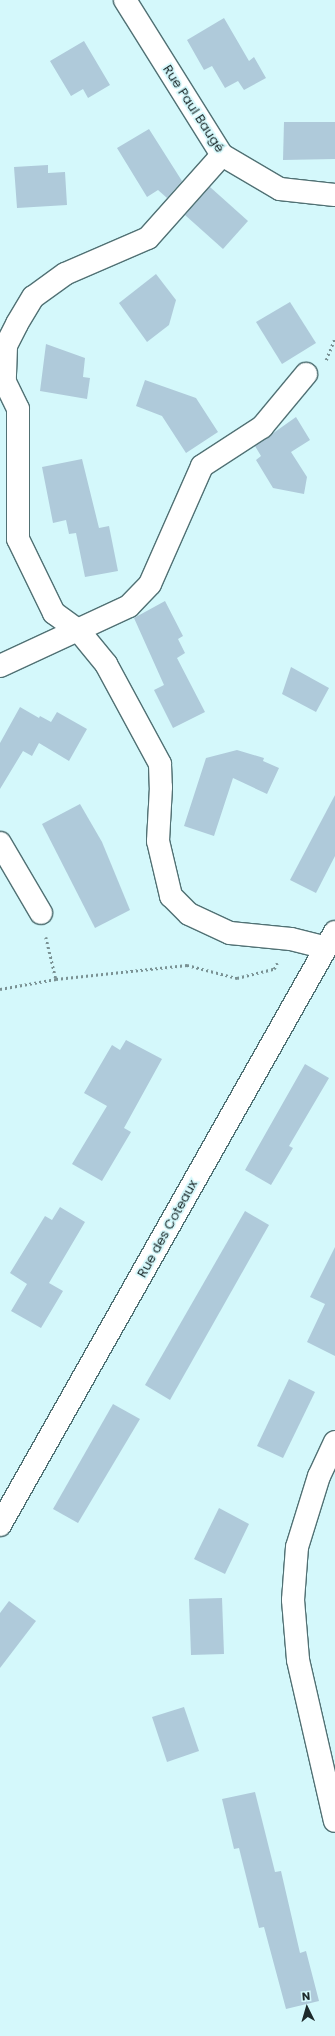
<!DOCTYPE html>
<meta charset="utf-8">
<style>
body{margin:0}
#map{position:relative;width:335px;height:2036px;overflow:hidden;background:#d4f8fb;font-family:Poppins,sans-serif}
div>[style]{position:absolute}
.building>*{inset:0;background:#afcada}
.path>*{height:2.5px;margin-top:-1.25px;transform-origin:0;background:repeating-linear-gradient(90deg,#7a9294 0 2px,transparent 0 5px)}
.roads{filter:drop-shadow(1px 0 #517174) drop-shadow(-1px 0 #517174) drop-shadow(0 1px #517174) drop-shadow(0 -1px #517174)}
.minor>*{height:22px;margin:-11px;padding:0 11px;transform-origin:11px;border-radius:11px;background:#fff}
span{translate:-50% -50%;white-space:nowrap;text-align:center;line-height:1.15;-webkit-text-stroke:3.5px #d4f8fb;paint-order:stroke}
.street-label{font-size:13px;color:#1d2a2b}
.north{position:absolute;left:287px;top:1988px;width:40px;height:40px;-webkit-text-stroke:3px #d4f8fb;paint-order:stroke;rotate:355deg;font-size:11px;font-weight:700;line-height:16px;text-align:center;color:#1d2a2b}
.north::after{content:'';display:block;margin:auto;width:14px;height:18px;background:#1d2a2b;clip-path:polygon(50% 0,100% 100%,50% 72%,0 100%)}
</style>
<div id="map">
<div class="building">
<div style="clip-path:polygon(224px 18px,249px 61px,254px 57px,266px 78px,244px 90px,238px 81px,225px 88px,212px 66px,204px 70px,187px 40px)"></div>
<div style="clip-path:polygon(84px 41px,110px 85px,88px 98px,83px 89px,71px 96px,50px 61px)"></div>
<div style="clip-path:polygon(284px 122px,335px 122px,335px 159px,283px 160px)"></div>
<div style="clip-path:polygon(149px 129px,182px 181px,167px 198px,158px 190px,147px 197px,117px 148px)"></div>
<div style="clip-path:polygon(48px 165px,48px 173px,65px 172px,67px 205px,17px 208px,14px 167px)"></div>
<div style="clip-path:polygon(210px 187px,248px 221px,223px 249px,185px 215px)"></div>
<div style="clip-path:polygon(156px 274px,176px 300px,169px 325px,147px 342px,119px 303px)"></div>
<div style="clip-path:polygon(290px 302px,316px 343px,282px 364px,256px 322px)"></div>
<div style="clip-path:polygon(46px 344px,85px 358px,83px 377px,90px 378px,87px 399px,40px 391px)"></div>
<div style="clip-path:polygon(145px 380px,196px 398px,218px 432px,186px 453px,162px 416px,136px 406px)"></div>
<div style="clip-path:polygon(296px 417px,310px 440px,291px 452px,307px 477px,304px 494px,273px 488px,256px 460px,261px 456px,255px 446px)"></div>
<div style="clip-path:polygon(82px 459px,99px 528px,109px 526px,118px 571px,85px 577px,76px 533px,69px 534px,66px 520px,53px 523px,42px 467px)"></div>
<div style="clip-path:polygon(165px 601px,183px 636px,178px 639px,185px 653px,177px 658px,205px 712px,173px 728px,154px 690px,164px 685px,134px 618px)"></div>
<div style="clip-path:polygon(291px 667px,329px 688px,316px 712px,282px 694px)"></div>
<div style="clip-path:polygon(20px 707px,39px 718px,40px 716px,51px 722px,57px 712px,87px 729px,69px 761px,39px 743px,32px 756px,23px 751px,0 789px,0 743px)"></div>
<div style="clip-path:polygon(237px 750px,264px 758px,263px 761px,279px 768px,267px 794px,233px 778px,214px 836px,184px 826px,206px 758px)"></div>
<div style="clip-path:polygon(335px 795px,335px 856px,316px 893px,290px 880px)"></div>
<div style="clip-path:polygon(80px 804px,102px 842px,130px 910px,95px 928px,42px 824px)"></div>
<div style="clip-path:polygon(126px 1040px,162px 1059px,124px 1128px,131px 1132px,102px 1181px,72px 1164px,107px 1106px,84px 1093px,112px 1045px,120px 1050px)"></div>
<div style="clip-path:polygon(305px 1064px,329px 1078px,289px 1146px,293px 1148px,271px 1185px,245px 1170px)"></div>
<div style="clip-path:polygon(60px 1207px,85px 1222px,49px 1283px,63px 1291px,41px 1328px,11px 1311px,27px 1284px,10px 1273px,45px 1216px,52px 1220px)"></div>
<div style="clip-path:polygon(245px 1211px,269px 1225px,170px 1400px,145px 1385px)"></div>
<div style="clip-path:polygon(335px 1247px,335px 1356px,307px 1342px,325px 1304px,310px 1297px)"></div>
<div style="clip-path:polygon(289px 1379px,315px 1392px,283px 1458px,257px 1446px)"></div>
<div style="clip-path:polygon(113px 1404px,140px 1419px,78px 1523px,53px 1509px)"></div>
<div style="clip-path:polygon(219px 1508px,249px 1524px,225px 1574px,194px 1559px)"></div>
<div style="clip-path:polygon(222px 1598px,224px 1654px,191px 1655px,189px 1599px)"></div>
<div style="clip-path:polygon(9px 1601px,36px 1621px,0 1668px,0 1613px)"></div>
<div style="clip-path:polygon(184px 1707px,199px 1751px,167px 1762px,152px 1717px)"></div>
<div style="clip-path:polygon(255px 1792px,275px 1872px,281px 1871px,300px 1953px,306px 1951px,319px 2001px,286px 2009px,264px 1927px,259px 1928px,239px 1848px,234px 1849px,222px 1799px)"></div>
</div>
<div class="path">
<div style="left:326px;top:360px;width:24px;rotate:-68deg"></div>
<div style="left:46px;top:937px;width:43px;rotate:76.6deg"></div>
<div style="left:0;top:989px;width:57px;rotate:-10.1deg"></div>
<div style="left:56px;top:979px;width:132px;rotate:-6.1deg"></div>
<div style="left:187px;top:965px;width:52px;rotate:14.6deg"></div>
<div style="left:237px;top:978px;width:38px;rotate:-14deg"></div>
<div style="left:274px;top:969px;width:7px;rotate:-63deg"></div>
</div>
<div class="roads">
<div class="minor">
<div style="left:125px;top:0;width:183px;rotate:58deg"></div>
<div style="left:222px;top:155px;width:67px;rotate:30.4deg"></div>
<div style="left:280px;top:189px;width:55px;rotate:6.2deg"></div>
<div style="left:222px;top:155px;width:111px;rotate:131.7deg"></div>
<div style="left:148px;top:238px;width:90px;rotate:156.6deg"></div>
<div style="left:65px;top:274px;width:39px;rotate:144deg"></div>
<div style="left:33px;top:297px;width:31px;rotate:121deg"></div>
<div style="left:17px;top:324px;width:25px;rotate:117deg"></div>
<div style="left:6px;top:346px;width:36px;rotate:92deg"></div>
<div style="left:5px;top:382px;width:30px;rotate:64deg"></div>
<div style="left:18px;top:409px;width:130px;rotate:90deg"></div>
<div style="left:18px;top:539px;width:82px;rotate:64.1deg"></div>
<div style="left:54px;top:613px;width:31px;rotate:36deg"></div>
<div style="left:79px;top:631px;width:43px;rotate:50.7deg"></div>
<div style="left:106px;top:664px;width:114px;rotate:61.6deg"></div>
<div style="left:160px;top:764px;width:23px;rotate:88deg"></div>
<div style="left:161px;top:787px;width:54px;rotate:93.2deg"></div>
<div style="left:158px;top:841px;width:57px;rotate:76.7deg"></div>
<div style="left:171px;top:896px;width:25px;rotate:45deg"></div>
<div style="left:189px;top:914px;width:45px;rotate:24.9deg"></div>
<div style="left:230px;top:933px;width:61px;rotate:5.6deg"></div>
<div style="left:291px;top:939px;width:36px;rotate:14deg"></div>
<div style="left:0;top:666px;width:142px;rotate:-24.9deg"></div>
<div style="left:129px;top:606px;width:30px;rotate:-46deg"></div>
<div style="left:150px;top:584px;width:129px;rotate:-66.2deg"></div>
<div style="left:202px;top:466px;width:72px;rotate:-33deg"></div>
<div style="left:262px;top:427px;width:69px;rotate:-50.3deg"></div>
<div style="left:0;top:843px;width:81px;rotate:59.6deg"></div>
<div style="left:335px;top:1442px;width:38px;rotate:115deg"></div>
<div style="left:319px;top:1476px;width:74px;rotate:107.2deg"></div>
<div style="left:297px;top:1547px;width:53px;rotate:94.3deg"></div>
<div style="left:293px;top:1600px;width:60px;rotate:85.2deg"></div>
<div style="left:298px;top:1660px;width:165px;rotate:77.1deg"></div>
<div style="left:0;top:1525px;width:681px;rotate:-60.54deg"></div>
</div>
</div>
<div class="street-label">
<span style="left:193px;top:109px;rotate:57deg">Rue Paul Baugé</span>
<span style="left:168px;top:1229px;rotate:-61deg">Rue des Coteaux</span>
</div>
<div class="north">N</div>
</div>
